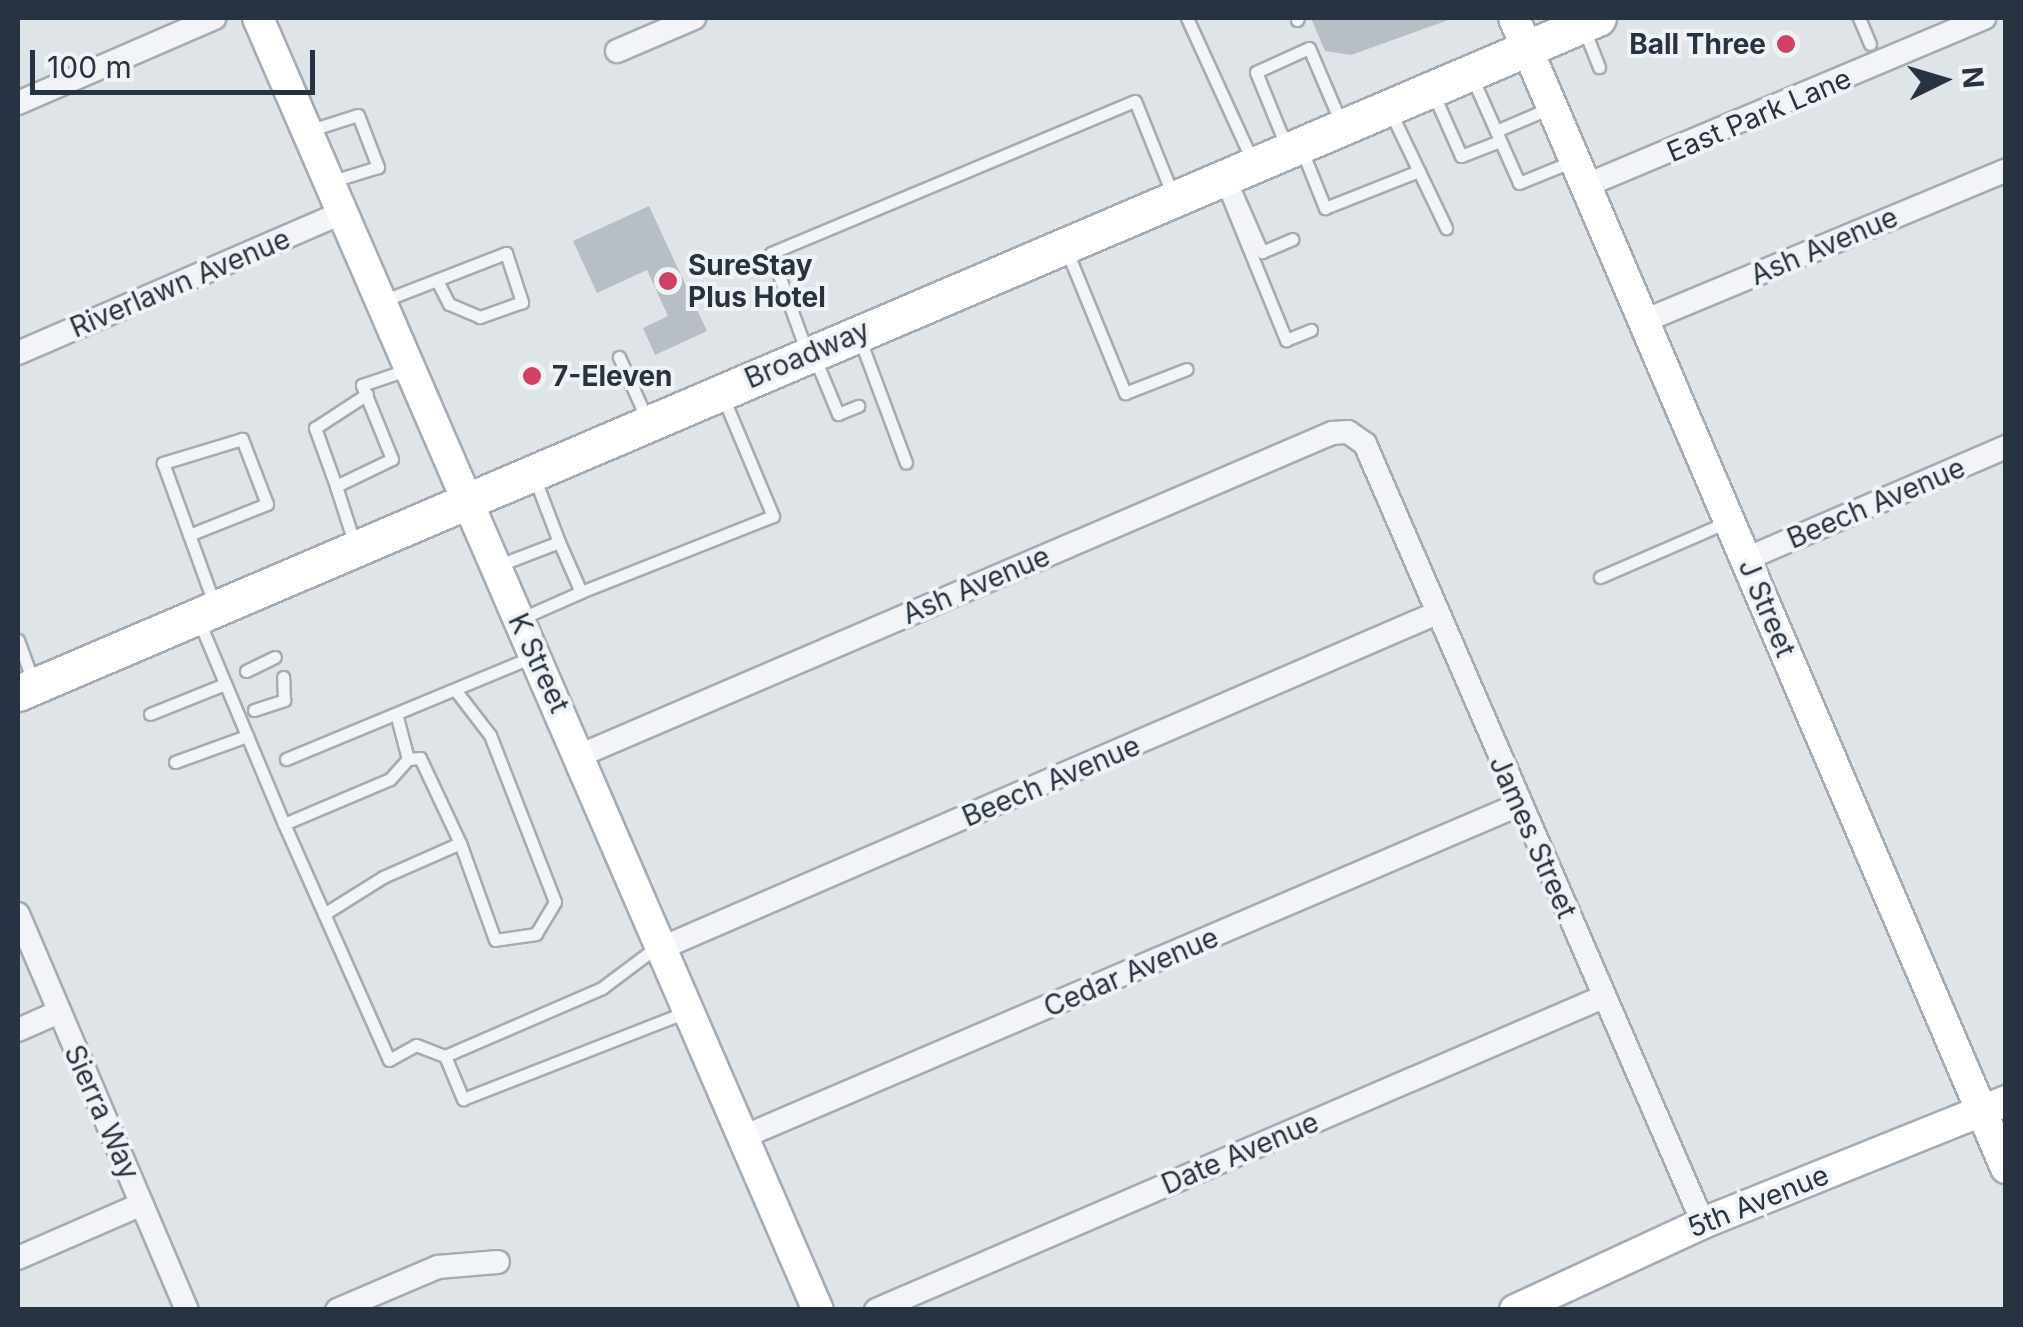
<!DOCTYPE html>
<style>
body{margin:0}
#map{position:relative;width:2023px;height:1327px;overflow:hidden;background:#dfe4e9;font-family:Inter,sans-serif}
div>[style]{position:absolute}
.building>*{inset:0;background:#b7bec6}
.roads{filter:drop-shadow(2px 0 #a4abb3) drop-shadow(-2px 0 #a4abb3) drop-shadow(0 2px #a4abb3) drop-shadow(0 -2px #a4abb3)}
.lane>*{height:11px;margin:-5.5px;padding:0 5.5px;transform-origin:5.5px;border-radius:5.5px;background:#f2f4f7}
.street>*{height:22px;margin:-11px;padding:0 11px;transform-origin:11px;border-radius:11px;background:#f2f4f7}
.secondary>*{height:30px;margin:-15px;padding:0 15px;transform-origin:15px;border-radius:15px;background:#fff}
.primary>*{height:35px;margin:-17.5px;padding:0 17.5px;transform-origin:17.5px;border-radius:17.5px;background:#fff}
.dots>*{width:28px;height:28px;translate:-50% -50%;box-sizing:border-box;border:5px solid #eff3f6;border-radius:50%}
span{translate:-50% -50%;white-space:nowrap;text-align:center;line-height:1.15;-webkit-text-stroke:8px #eff3f6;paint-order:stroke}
.poi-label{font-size:28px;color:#283341;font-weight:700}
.right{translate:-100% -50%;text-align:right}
.left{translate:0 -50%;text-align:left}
.street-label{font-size:28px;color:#283341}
.frame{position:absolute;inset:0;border:20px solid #283341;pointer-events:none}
.north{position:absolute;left:1893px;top:30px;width:100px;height:100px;-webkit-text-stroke:8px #eff3f6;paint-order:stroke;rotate:85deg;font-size:28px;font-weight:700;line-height:40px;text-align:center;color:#283341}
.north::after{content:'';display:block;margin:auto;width:35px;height:45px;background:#283341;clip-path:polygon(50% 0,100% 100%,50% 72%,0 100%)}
.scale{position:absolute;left:30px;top:50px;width:285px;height:45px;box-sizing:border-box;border:5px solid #283341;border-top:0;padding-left:12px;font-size:30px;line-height:35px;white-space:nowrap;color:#283341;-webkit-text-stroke:8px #eff3f6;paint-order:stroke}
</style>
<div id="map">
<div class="building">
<div style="clip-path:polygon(1311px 18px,1454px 18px,1351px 55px,1325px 51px)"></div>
<div style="clip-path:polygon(649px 206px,707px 331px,655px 355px,643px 328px,668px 316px,647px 270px,597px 293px,573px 241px)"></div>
</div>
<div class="roads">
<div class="lane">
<div style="left:1187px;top:18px;width:156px;rotate:65.4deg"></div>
<div style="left:1859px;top:18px;width:28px;rotate:67deg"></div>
<div style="left:1297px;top:20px;width:2px;rotate:-63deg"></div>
<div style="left:1584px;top:29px;width:41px;rotate:68.5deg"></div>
<div style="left:1471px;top:75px;width:118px;rotate:66deg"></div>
<div style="left:1519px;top:183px;width:58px;rotate:-22.2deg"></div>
<div style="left:1433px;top:93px;width:69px;rotate:66deg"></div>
<div style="left:1461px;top:156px;width:42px;rotate:-21deg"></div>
<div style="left:1390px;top:111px;width:130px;rotate:64.4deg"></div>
<div style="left:311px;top:130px;width:49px;rotate:-17.7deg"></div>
<div style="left:358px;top:115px;width:56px;rotate:69deg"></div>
<div style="left:378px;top:167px;width:51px;rotate:163deg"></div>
<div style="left:1496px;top:131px;width:59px;rotate:-23.1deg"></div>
<div style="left:1287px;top:148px;width:82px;rotate:-112.2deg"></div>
<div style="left:1256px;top:72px;width:58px;rotate:-24.4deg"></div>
<div style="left:1309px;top:48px;width:82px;rotate:66.9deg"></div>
<div style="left:1301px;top:148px;width:65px;rotate:68.2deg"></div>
<div style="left:1325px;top:208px;width:101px;rotate:-21.5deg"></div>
<div style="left:1230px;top:179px;width:80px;rotate:66.3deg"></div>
<div style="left:1262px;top:252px;width:33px;rotate:-23deg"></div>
<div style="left:1222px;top:183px;width:170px;rotate:67.8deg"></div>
<div style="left:1286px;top:340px;width:27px;rotate:-22deg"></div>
<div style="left:1066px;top:249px;width:156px;rotate:67.7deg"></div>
<div style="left:1125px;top:393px;width:66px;rotate:-21.2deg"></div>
<div style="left:385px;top:300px;width:130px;rotate:-21.2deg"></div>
<div style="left:506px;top:253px;width:52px;rotate:71.9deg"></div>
<div style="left:522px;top:302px;width:45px;rotate:160.3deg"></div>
<div style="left:480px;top:317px;width:34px;rotate:-157deg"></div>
<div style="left:449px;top:304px;width:27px;rotate:-117deg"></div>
<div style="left:859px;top:337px;width:134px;rotate:69.5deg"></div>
<div style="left:806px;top:350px;width:103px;rotate:-109.8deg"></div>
<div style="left:771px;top:253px;width:394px;rotate:-22.7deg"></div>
<div style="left:1135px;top:101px;width:99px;rotate:68.1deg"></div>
<div style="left:814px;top:356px;width:63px;rotate:67.5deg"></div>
<div style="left:838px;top:414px;width:22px;rotate:-22deg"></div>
<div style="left:619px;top:357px;width:66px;rotate:65.8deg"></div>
<div style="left:336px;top:486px;width:62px;rotate:-109.9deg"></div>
<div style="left:315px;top:428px;width:62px;rotate:-33.2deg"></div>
<div style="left:189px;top:535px;width:84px;rotate:-21.7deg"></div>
<div style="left:267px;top:504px;width:70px;rotate:-111deg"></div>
<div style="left:242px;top:439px;width:83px;rotate:163.1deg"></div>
<div style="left:163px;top:463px;width:149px;rotate:70deg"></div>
<div style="left:355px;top:545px;width:62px;rotate:-107.9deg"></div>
<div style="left:336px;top:486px;width:62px;rotate:-25.7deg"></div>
<div style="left:392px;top:459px;width:80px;rotate:-112.1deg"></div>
<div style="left:362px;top:385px;width:46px;rotate:-18.8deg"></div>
<div style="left:499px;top:565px;width:64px;rotate:-21deg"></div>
<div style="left:559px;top:542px;width:67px;rotate:-110.9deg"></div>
<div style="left:1600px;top:577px;width:138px;rotate:-23.4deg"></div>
<div style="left:581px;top:592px;width:206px;rotate:-21.6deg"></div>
<div style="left:773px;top:516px;width:129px;rotate:-112.8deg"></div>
<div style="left:520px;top:619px;width:67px;rotate:-23.9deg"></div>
<div style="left:581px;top:592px;width:55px;rotate:-113.7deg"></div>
<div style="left:199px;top:621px;width:220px;rotate:67.3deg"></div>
<div style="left:284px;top:824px;width:115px;rotate:-23deg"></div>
<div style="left:390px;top:779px;width:27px;rotate:-48deg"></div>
<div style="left:408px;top:759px;width:43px;rotate:-104.7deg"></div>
<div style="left:18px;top:640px;width:44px;rotate:69.9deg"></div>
<div style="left:246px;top:671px;width:32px;rotate:-26deg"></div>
<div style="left:456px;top:691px;width:56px;rotate:52.3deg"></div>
<div style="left:490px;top:735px;width:179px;rotate:68.7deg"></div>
<div style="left:555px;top:902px;width:37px;rotate:121deg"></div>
<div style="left:536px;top:934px;width:41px;rotate:171.7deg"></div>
<div style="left:495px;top:940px;width:103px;rotate:-109.8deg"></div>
<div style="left:254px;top:710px;width:32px;rotate:-18deg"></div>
<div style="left:284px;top:700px;width:23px;rotate:-92deg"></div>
<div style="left:150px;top:714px;width:81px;rotate:-21.8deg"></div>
<div style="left:286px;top:759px;width:269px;rotate:-22.5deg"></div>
<div style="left:175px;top:762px;width:77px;rotate:-19.9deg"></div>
<div style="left:284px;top:824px;width:258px;rotate:66deg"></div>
<div style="left:389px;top:1060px;width:31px;rotate:-29deg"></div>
<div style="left:416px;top:1045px;width:31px;rotate:21deg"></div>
<div style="left:445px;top:1056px;width:47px;rotate:67.3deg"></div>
<div style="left:463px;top:1099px;width:239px;rotate:-21.3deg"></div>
<div style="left:324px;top:914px;width:70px;rotate:-32.1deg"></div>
<div style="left:383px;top:877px;width:84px;rotate:-23.8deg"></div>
<div style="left:460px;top:843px;width:94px;rotate:-115.2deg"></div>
<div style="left:420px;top:758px;width:12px;rotate:175deg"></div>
<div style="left:445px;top:1056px;width:171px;rotate:-23.4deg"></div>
<div style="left:602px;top:988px;width:70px;rotate:-36.9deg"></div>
</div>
<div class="street">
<div style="left:617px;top:51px;width:84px;rotate:-23.2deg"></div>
<div style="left:18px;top:103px;width:214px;rotate:-23.4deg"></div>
<div style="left:1587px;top:185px;width:431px;rotate:-22.8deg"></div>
<div style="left:1644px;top:321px;width:392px;rotate:-22.6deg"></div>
<div style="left:18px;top:353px;width:353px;rotate:-23.4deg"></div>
<div style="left:1746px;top:559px;width:283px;rotate:-23.3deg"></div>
<div style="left:581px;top:755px;width:817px;rotate:-23.21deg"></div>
<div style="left:1332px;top:433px;width:16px;rotate:-4deg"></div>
<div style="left:1348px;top:432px;width:21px;rotate:35deg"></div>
<div style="left:1365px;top:444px;width:849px;rotate:66.54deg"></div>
<div style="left:18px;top:914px;width:431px;rotate:66.9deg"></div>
<div style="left:664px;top:947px;width:842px;rotate:-23.37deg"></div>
<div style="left:18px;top:1030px;width:45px;rotate:-23.7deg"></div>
<div style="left:743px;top:1137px;width:843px;rotate:-23.19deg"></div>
<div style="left:18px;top:1258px;width:135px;rotate:-23.5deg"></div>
<div style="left:337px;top:1310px;width:110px;rotate:-23.1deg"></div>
<div style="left:438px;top:1267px;width:60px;rotate:-4.8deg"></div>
<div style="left:876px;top:1310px;width:792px;rotate:-23.29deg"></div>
</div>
<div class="secondary">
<div style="left:258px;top:18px;width:1408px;rotate:66.57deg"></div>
<div style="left:1514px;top:18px;width:1251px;rotate:66.84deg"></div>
<div style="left:1515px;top:1310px;width:207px;rotate:-24.8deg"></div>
<div style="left:1703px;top:1223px;width:327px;rotate:-21.9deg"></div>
</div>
<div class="primary">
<div style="left:18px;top:693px;width:1718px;rotate:-23.13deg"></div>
</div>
</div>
<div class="dots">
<div style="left:1786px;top:44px;background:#d24163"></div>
<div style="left:668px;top:281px;background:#d24163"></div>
<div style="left:532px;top:376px;background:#d24163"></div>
</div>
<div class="poi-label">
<span class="right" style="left:1766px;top:44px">Ball Three</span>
<span class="left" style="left:688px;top:281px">SureStay<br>Plus Hotel</span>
<span class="left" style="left:552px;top:376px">7-Eleven</span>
</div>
<div class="street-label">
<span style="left:1759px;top:115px;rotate:-23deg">East Park Lane</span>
<span style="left:1824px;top:246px;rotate:-23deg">Ash Avenue</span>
<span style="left:180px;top:283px;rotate:-23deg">Riverlawn Avenue</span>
<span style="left:807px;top:354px;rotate:-23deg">Broadway</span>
<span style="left:1876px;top:503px;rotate:-23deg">Beech Avenue</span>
<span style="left:976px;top:585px;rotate:-23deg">Ash Avenue</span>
<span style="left:1767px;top:608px;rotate:67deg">J Street</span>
<span style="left:539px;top:663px;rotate:65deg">K Street</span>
<span style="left:1051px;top:781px;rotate:-23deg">Beech Avenue</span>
<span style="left:1533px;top:837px;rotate:66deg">James Street</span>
<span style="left:1131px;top:972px;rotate:-23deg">Cedar Avenue</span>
<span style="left:102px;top:1112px;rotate:66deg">Sierra Way</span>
<span style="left:1240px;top:1153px;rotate:-23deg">Date Avenue</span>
<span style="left:1758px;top:1201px;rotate:-22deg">5th Avenue</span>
</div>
<div class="frame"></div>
<div class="north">N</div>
<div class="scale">100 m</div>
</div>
